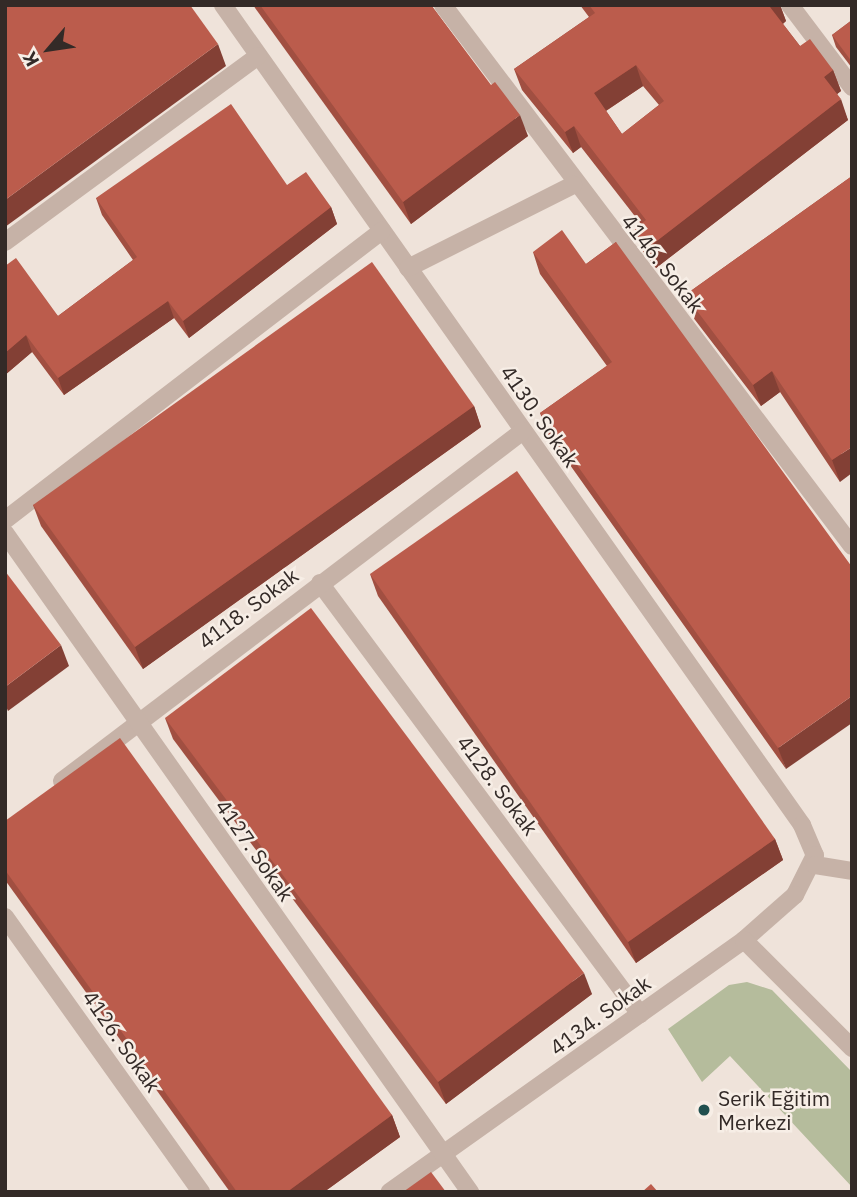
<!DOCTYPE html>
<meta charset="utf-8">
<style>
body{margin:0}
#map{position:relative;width:857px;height:1197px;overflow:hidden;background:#efe3da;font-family:"IBM Plex Sans",sans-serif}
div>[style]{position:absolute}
.green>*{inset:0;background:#b5bc9c}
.minor>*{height:18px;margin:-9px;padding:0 9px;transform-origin:9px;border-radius:9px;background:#c6b2a7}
.tertiary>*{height:18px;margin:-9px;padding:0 9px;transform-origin:9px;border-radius:9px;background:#c6b2a7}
.wall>*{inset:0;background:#a14f41}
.shaded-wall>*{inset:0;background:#834035}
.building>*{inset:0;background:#bb5c4c}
.dots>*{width:19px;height:19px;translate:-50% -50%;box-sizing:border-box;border:4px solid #f7eee6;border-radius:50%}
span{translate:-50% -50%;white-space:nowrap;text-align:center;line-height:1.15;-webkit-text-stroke:5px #f7eee6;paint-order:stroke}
.street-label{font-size:21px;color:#332a27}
.poi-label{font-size:21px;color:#332a27}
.left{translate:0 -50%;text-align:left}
.frame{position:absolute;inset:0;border:7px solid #332a27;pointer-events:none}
.north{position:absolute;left:14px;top:14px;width:70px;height:70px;-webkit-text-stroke:5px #f7eee6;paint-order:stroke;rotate:241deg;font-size:19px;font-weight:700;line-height:28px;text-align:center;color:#332a27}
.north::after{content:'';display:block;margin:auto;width:24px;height:32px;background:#332a27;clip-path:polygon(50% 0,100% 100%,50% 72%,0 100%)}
</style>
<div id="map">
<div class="green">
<div style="clip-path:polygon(747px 982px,772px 990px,852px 1072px,852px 1187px,730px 1056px,702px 1082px,668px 1029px,729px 985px)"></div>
</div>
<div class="minor">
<div style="left:223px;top:5px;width:1004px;rotate:54.77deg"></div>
<div style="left:802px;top:825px;width:33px;rotate:67deg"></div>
<div style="left:815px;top:855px;width:45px;rotate:116.6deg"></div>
<div style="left:795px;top:895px;width:68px;rotate:138.6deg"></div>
<div style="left:744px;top:940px;width:435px;rotate:144.6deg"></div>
<div style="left:443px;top:5px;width:678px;rotate:52.91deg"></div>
<div style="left:790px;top:5px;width:103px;rotate:52.9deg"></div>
<div style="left:5px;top:242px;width:314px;rotate:-36.3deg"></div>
<div style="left:408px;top:268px;width:185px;rotate:-26.7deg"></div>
<div style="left:5px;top:520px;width:475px;rotate:-37.5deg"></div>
<div style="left:320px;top:583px;width:537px;rotate:53.41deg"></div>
<div style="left:62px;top:781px;width:579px;rotate:-37.21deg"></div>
<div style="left:815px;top:865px;width:37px;rotate:9deg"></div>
<div style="left:5px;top:917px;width:338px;rotate:54.5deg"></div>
<div style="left:744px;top:940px;width:153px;rotate:45deg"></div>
</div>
<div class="tertiary">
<div style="left:5px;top:533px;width:807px;rotate:54.79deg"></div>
</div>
<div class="wall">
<div style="clip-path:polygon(253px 5px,431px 5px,528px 136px,411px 224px)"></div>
<div style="clip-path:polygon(evenodd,580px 5px,780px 5px,786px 21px,783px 24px,800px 46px,833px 70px,841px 91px,837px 94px,848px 120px,656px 268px,642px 250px,635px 229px,641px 224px,581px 147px,573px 153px,522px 90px,514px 69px,589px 17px,580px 5px,643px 86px,659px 105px,622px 134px,606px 111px,643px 86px)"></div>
<div style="clip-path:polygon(852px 20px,852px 68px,836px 47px,832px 35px)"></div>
<div style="clip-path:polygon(852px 176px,840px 482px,780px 392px,761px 406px,692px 316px,685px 295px)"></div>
<div style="clip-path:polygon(287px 185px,331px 207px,337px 224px,189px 338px,174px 318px,64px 395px,32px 352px,5px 375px,5px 266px,58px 316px,133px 260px,102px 215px,96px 198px)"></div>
<div style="clip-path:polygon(616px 242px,786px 769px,548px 434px,540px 413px,607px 366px,540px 274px,533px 252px,586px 264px)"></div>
<div style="clip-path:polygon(474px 406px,481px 427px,143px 669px,41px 526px,33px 505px)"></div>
<div style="clip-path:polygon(370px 574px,775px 839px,783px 860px,636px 963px,378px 596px)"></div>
<div style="clip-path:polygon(165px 718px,592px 994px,446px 1104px,173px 739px)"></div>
<div style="clip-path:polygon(5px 821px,392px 1115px,400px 1137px,324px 1192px,230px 1192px,5px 880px)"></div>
</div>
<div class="shaded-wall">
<div style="clip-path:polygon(771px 5px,780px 5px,786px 21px,777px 28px,770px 7px)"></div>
<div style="clip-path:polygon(218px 44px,226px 66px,5px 227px,5px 200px)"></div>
<div style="clip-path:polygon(636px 65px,643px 86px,601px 114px,594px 93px)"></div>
<div style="clip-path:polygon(833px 70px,841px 91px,832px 98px,824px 77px)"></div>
<div style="clip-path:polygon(841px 99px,848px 120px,656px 268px,649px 247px)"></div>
<div style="clip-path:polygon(520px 115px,528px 136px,411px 224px,403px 202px)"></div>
<div style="clip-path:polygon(574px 126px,581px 147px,573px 153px,565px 132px)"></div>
<div style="clip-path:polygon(331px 207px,337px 224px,189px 338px,183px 321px)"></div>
<div style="clip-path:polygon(168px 301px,174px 318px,64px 395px,58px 378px)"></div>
<div style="clip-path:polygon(26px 335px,32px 352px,5px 375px,5px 353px)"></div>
<div style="clip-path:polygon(772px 371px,780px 392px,761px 406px,753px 385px)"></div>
<div style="clip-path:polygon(474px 406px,481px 427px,143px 669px,135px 647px)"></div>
<div style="clip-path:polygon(852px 447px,852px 473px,840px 482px,832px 460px)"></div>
<div style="clip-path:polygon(61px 645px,69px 666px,8px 711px,5px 704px,5px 687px)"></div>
<div style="clip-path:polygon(852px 696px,852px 723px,786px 769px,778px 748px)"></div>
<div style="clip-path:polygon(775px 839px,783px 860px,636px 963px,628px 942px)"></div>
<div style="clip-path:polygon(584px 973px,592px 994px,446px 1104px,438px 1082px)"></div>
<div style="clip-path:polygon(392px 1115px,400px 1137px,324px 1192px,287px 1192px)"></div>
</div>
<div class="building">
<div style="clip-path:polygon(5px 5px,190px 5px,218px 44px,5px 200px)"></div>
<div style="clip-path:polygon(260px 5px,431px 5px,491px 85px,495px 82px,520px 115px,403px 202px)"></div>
<div style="clip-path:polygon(evenodd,589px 5px,771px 5px,770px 7px,800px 46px,810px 39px,833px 70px,824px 77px,841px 99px,649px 247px,635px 229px,646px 220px,574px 126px,565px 132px,514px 69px,595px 13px,589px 5px,636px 65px,664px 101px,622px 134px,594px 93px,636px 65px)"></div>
<div style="clip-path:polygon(852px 20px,852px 62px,832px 35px)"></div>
<div style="clip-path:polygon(231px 104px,287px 185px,306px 172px,331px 207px,183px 321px,168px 301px,58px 378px,26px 335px,5px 353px,5px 266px,16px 258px,58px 316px,137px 257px,96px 198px)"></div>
<div style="clip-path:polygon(852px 176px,852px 447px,832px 460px,772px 371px,753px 385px,685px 295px)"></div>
<div style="clip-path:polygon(562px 230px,586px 264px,616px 242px,852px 567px,852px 696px,778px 748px,540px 413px,612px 362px,533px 252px)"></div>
<div style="clip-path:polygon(372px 262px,474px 406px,135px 647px,33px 505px)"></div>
<div style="clip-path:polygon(517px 471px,775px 839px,628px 942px,370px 574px)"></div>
<div style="clip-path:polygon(5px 571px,61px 645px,5px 687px)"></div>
<div style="clip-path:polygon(311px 608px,584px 973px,438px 1082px,165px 718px)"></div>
<div style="clip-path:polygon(120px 738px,392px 1115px,287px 1192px,237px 1192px,5px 870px,5px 821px)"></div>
<div style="clip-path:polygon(431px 1172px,446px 1192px,403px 1192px)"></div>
<div style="clip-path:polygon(651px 1184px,658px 1192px,642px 1192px)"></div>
</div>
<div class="dots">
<div style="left:704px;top:1110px;background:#21504f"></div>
</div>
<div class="street-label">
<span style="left:663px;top:263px;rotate:52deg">4146. Sokak</span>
<span style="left:540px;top:416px;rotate:55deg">4130. Sokak</span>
<span style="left:248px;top:608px;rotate:-37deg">4118. Sokak</span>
<span style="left:498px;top:785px;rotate:53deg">4128. Sokak</span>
<span style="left:255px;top:850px;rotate:55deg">4127. Sokak</span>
<span style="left:600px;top:1015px;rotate:-36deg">4134. Sokak</span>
<span style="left:122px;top:1041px;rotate:55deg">4126. Sokak</span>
</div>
<div class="poi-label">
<span class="left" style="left:718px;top:1110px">Serik Eğitim<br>Merkezi</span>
</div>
<div class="frame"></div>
<div class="north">K</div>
</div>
